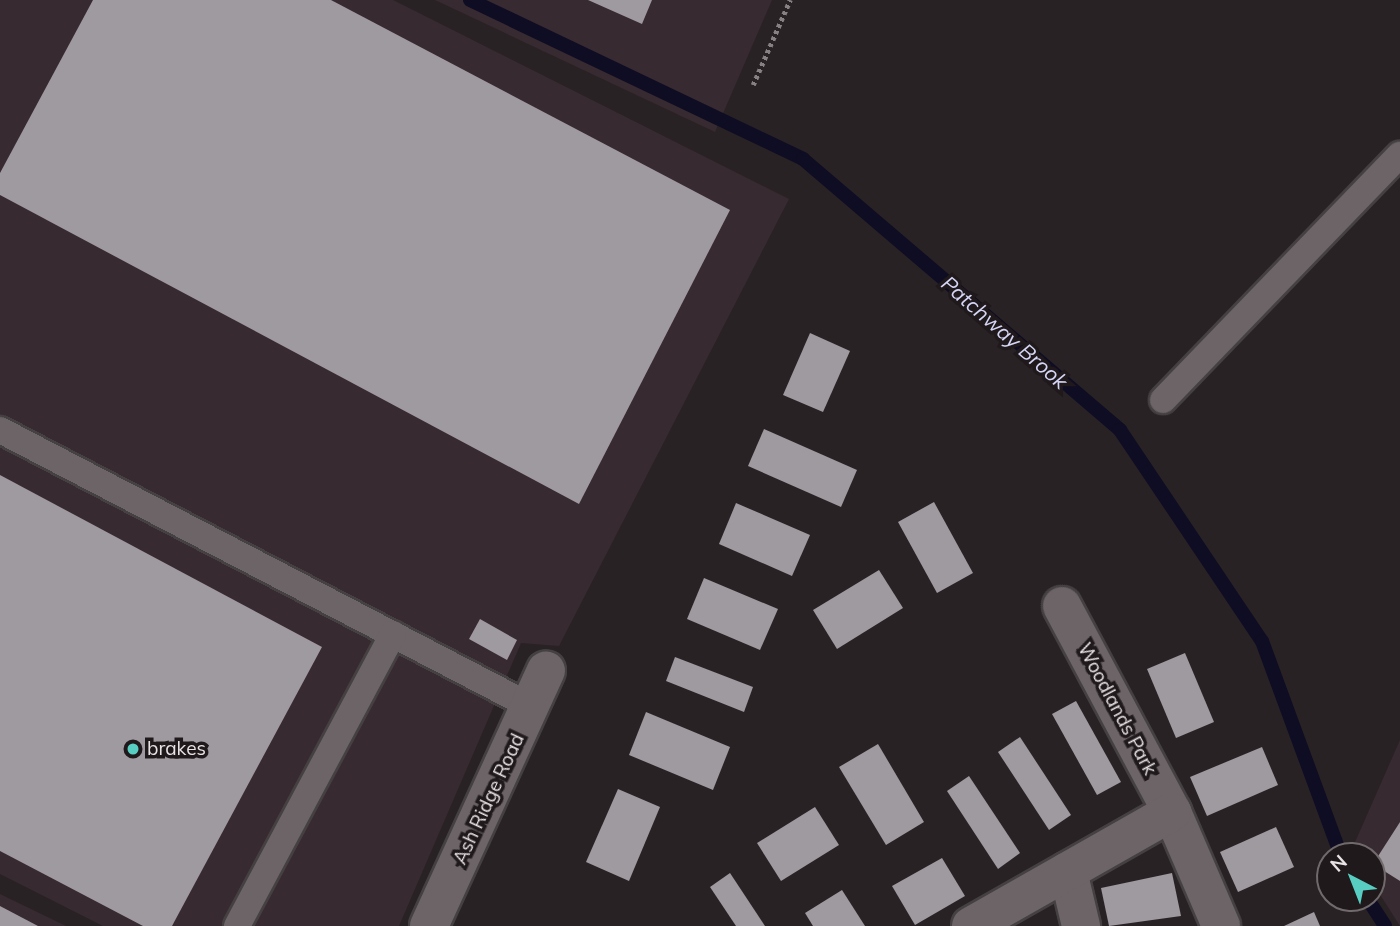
<!DOCTYPE html>
<style>
body{margin:0}
#map{position:relative;width:1400px;height:926px;overflow:hidden;background:#292225;font-family:Mulish,sans-serif}
div>[style]{position:absolute}
.built>*{inset:0;background:#372a30}
.stream>*{height:14px;margin:-7px;padding:0 7px;transform-origin:7px;border-radius:7px;background:#0f0d23}
.building>*{inset:0;background:#9f99a0}
.path>*{height:4.5px;margin-top:-2.25px;transform-origin:0;background:repeating-linear-gradient(90deg,#878184 0 3.5px,transparent 0 7px)}
.roads{filter:drop-shadow(2px 0 #454042) drop-shadow(-2px 0 #454042) drop-shadow(0 2px #454042) drop-shadow(0 -2px #454042)}
.service>*{height:26px;margin:-13px;padding:0 13px;transform-origin:13px;border-radius:13px;background:#6c6467}
.minor>*{height:38px;margin:-19px;padding:0 19px;transform-origin:19px;border-radius:19px;background:#6c6467}
.dots>*{width:19px;height:19px;translate:-50% -50%;box-sizing:border-box;border:4px solid #20191c;border-radius:50%}
span{translate:-50% -50%;white-space:nowrap;text-align:center;line-height:1.15;-webkit-text-stroke:7px #20191c;paint-order:stroke}
.street-label{font-size:19px;color:#e8e3e5}
.poi-label{font-size:19px;color:#e8e3e5}
.left{translate:0 -50%;text-align:left}
.water-label{font-size:21px;color:#d5d6f6;font-style:italic}
.north{position:absolute;left:1316px;top:842px;width:70px;height:70px;box-sizing:border-box;background:#20191c;border:2px solid #706a6c;border-radius:50%;rotate:318deg;font-size:19px;font-weight:700;line-height:28px;text-align:center;color:#e8e3e5}
.north::after{content:'';display:block;margin:auto;width:24px;height:32px;background:#57cec1;clip-path:polygon(50% 0,100% 100%,50% 72%,0 100%)}
</style>
<div id="map">
<div class="built">
<div style="clip-path:polygon(0 0,393px 0,789px 199px,559px 646px,521px 643px,399px 926px,103px 926px,0 874px)"></div>
<div style="clip-path:polygon(435px 0,772px 0,715px 132px)"></div>
<div style="clip-path:polygon(1400px 740px,1400px 926px,1372px 882px,1372px 856px,1357px 856px,1352px 849px)"></div>
<div style="clip-path:polygon(0 894px,66px 926px,0 926px)"></div>
</div>
<div class="stream">
<div style="left:470px;top:0;width:369px;rotate:25.5deg"></div>
<div style="left:803px;top:159px;width:417px;rotate:40.5deg"></div>
<div style="left:1120px;top:430px;width:254px;rotate:56.1deg"></div>
<div style="left:1262px;top:641px;width:229px;rotate:69.8deg"></div>
<div style="left:1367px;top:898px;width:33px;rotate:57deg"></div>
</div>
<div class="building">
<div style="clip-path:polygon(93px 0,331px 0,730px 210px,579px 504px,0 195px,0 173px)"></div>
<div style="clip-path:polygon(588px 0,652px 0,642px 24px)"></div>
<div style="clip-path:polygon(810px 333px,850px 351px,823px 412px,783px 395px)"></div>
<div style="clip-path:polygon(764px 429px,857px 470px,841px 507px,748px 466px)"></div>
<div style="clip-path:polygon(0 475px,322px 647px,172px 926px,143px 926px,0 851px)"></div>
<div style="clip-path:polygon(934px 502px,973px 573px,937px 593px,898px 522px)"></div>
<div style="clip-path:polygon(736px 503px,810px 535px,792px 576px,719px 544px)"></div>
<div style="clip-path:polygon(879px 570px,903px 608px,837px 649px,813px 610px)"></div>
<div style="clip-path:polygon(704px 578px,778px 609px,760px 650px,687px 619px)"></div>
<div style="clip-path:polygon(480px 619px,517px 640px,507px 660px,469px 639px)"></div>
<div style="clip-path:polygon(1185px 653px,1214px 722px,1176px 738px,1147px 669px)"></div>
<div style="clip-path:polygon(675px 657px,753px 687px,744px 712px,666px 681px)"></div>
<div style="clip-path:polygon(1076px 701px,1121px 782px,1097px 795px,1052px 714px)"></div>
<div style="clip-path:polygon(646px 712px,730px 747px,713px 790px,629px 755px)"></div>
<div style="clip-path:polygon(1020px 737px,1071px 815px,1049px 830px,998px 752px)"></div>
<div style="clip-path:polygon(878px 744px,924px 822px,886px 845px,839px 767px)"></div>
<div style="clip-path:polygon(1262px 747px,1278px 785px,1207px 816px,1190px 777px)"></div>
<div style="clip-path:polygon(969px 776px,1020px 853px,998px 869px,947px 791px)"></div>
<div style="clip-path:polygon(618px 789px,660px 807px,629px 881px,586px 862px)"></div>
<div style="clip-path:polygon(815px 807px,839px 845px,781px 881px,757px 843px)"></div>
<div style="clip-path:polygon(1400px 822px,1400px 881px,1373px 864px)"></div>
<div style="clip-path:polygon(1276px 827px,1294px 867px,1238px 892px,1220px 852px)"></div>
<div style="clip-path:polygon(942px 858px,965px 896px,915px 925px,892px 886px)"></div>
<div style="clip-path:polygon(730px 873px,765px 926px,736px 926px,710px 887px)"></div>
<div style="clip-path:polygon(1172px 873px,1181px 916px,1109px 926px,1101px 888px)"></div>
<div style="clip-path:polygon(842px 890px,865px 926px,813px 926px,805px 913px)"></div>
<div style="clip-path:polygon(0 906px,38px 926px,0 926px)"></div>
<div style="clip-path:polygon(1314px 912px,1320px 926px,1284px 926px)"></div>
</div>
<div class="path">
<div style="left:753px;top:85px;width:93px;rotate:-66.5deg"></div>
</div>
<div class="roads">
<div class="service">
<div style="left:1163px;top:400px;width:341px;rotate:-46deg"></div>
<div style="left:0;top:430px;width:600px;rotate:27.5deg"></div>
<div style="left:237px;top:926px;width:331px;rotate:-61.9deg"></div>
</div>
<div class="minor">
<div style="left:1062px;top:606px;width:234px;rotate:61.9deg"></div>
<div style="left:1172px;top:812px;width:124px;rotate:66.7deg"></div>
<div style="left:1068px;top:871px;width:57px;rotate:76.7deg"></div>
<div style="left:429px;top:926px;width:281px;rotate:-65.4deg"></div>
<div style="left:971px;top:926px;width:231px;rotate:-29.6deg"></div>
</div>
</div>
<div class="dots">
<div style="left:133px;top:749px;background:#57cec1"></div>
</div>
<div class="street-label">
<span style="left:1117px;top:709px;rotate:62deg">Woodlands Park</span>
<span style="left:489px;top:799px;rotate:-65deg">Ash Ridge Road</span>
</div>
<div class="poi-label">
<span class="left" style="left:147px;top:749px">brakes</span>
</div>
<div class="water-label">
<span style="left:1005px;top:332px;rotate:41deg">Patchway Brook</span>
</div>
<div class="north">N</div>
</div>
